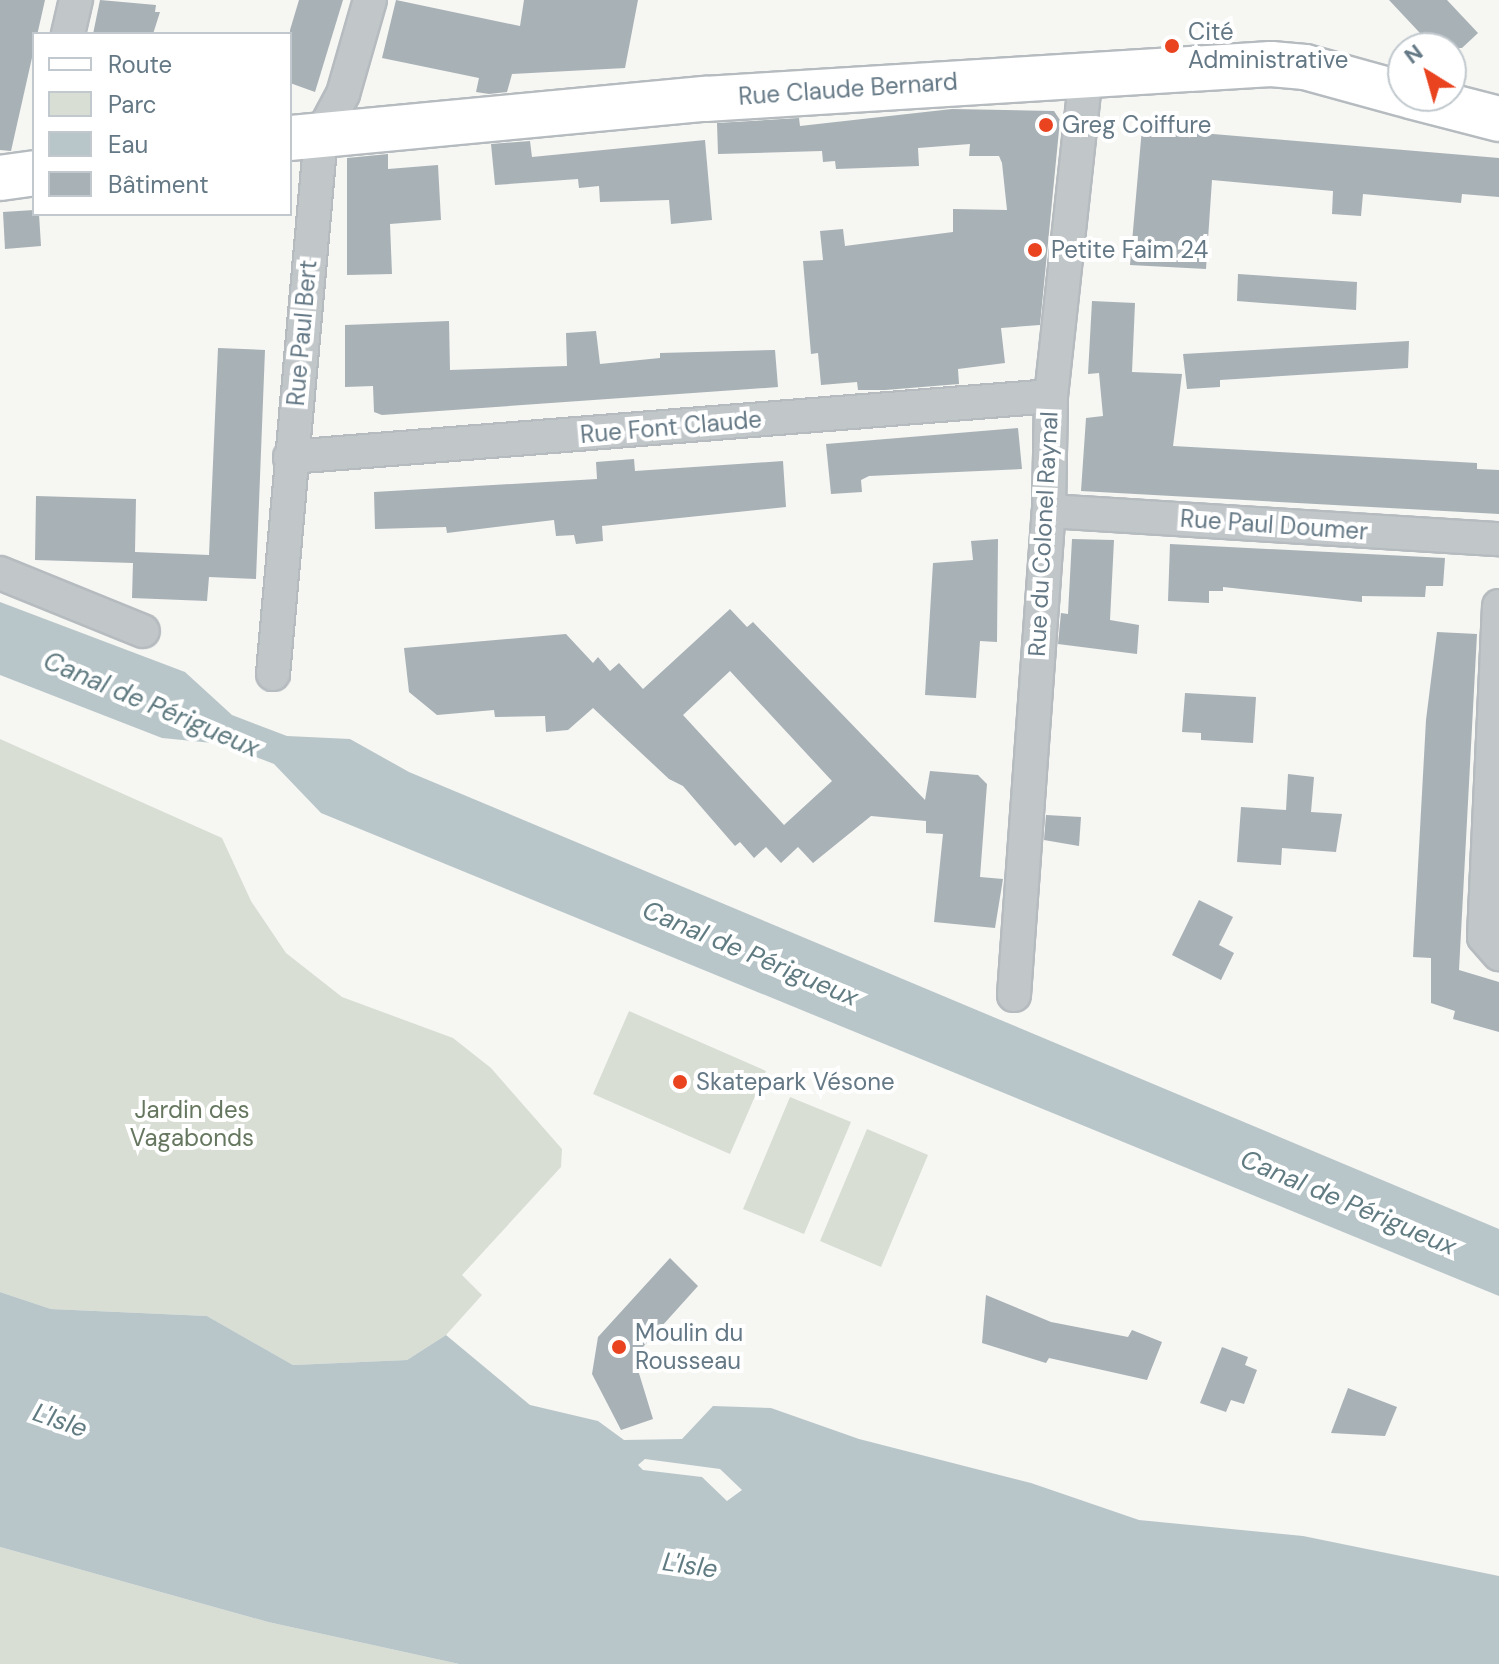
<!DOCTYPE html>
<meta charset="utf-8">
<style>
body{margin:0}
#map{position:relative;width:1499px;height:1664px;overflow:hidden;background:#f6f6f3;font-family:"DM Sans",sans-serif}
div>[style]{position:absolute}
.green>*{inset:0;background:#d8ded4}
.water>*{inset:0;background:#b9c6c9}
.building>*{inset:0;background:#a8b1b6}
.roads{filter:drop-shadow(2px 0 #b5bbbf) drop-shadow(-2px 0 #b5bbbf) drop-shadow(0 2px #b5bbbf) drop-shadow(0 -2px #b5bbbf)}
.street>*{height:32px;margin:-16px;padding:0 16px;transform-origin:16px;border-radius:16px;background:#c1c6c9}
.secondary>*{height:44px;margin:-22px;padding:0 22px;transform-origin:22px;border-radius:22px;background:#fff}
.dots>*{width:22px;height:22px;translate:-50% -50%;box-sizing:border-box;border:4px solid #fff;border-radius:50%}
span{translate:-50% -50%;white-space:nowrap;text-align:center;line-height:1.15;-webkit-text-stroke:8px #fff;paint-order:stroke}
.poi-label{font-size:24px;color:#647885}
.left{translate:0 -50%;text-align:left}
.street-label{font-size:24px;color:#647885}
.park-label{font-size:24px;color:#66775f}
.water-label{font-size:26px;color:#607b81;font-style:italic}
.legend{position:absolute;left:32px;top:32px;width:260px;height:184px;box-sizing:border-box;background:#fff;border:2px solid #c1c9ce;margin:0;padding:10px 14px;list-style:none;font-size:24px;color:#647885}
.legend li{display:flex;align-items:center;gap:16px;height:40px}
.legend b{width:40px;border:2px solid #c1c9ce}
.north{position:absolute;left:1387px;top:32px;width:80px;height:80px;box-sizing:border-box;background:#fff;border:2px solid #c1c9ce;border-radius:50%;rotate:323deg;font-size:22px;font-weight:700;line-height:32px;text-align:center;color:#647885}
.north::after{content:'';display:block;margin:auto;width:28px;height:36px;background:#e94320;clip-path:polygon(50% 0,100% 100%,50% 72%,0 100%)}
</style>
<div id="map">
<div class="green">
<div style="clip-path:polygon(0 739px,222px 838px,251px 901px,286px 953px,342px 997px,453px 1038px,491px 1068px,562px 1149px,561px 1167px,462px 1275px,482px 1295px,446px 1335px,407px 1360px,293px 1365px,207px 1316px,51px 1309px,0 1292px)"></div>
<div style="clip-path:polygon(629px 1011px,766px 1071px,730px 1154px,593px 1094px)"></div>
<div style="clip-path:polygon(790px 1097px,851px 1122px,804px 1234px,743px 1209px)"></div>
<div style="clip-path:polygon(867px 1129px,928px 1155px,881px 1267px,820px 1241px)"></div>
<div style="clip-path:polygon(0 1547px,268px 1622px,459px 1664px,0 1664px)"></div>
</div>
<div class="water">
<div style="clip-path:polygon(0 602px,185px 672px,232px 715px,287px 736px,350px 739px,409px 772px,1499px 1229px,1499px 1296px,321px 813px,274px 764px,223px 744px,162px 738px,0 675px)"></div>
<div style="clip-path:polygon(evenodd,0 1292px,51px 1309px,207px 1316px,293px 1365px,407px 1360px,446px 1335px,530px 1405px,598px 1421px,624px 1440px,682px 1439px,713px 1406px,771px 1408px,859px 1439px,1031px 1483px,1139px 1520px,1303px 1536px,1499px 1576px,1499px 1664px,459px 1664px,268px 1622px,0 1547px,0 1292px,645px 1459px,720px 1469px,742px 1490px,727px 1501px,702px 1477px,643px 1470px,638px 1465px,645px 1459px)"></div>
</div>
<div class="building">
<div style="clip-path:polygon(0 0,45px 0,11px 151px,0 150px)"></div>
<div style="clip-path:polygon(100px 0,156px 5px,155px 12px,160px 12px,153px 34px,93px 34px)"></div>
<div style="clip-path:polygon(299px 0,343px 0,315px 92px,290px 83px,290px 30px)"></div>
<div style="clip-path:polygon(396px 0,520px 26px,524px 0,638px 0,625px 68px,512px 74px,507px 92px,489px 94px,476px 92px,479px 78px,382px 58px)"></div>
<div style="clip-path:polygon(1389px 0,1447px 0,1478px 33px,1462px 48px,1434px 48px)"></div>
<div style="clip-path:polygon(952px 109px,1054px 111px,1060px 120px,1040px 325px,1001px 328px,1005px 363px,958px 369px,959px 384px,885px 390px,858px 390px,857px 382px,821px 385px,818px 353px,811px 354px,803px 261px,823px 260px,820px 231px,843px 229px,845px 246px,953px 232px,953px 209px,1007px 210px,1002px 163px,999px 156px,969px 156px,970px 144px,918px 148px,919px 166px,836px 169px,835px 161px,823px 162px,822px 151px,718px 154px,717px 123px,799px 118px,800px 126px)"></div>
<div style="clip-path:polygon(1142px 128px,1499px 158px,1499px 197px,1462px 194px,1461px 203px,1363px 194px,1361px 216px,1332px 214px,1333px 191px,1212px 180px,1206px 269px,1130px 265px)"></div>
<div style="clip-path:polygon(705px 140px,712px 220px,671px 224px,669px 200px,600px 202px,599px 186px,579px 188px,578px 179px,495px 185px,491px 144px,530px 141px,532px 157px)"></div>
<div style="clip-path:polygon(388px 154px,388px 169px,438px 165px,441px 220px,390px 224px,392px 274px,347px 275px,347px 158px)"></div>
<div style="clip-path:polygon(34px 210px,39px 214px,41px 246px,5px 249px,3px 212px)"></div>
<div style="clip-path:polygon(1238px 274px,1357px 282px,1356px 310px,1237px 301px)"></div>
<div style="clip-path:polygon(1092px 301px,1135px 303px,1132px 372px,1182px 374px,1173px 446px,1477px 463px,1477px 469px,1499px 470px,1499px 514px,1081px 491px,1086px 418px,1103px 416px,1099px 373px,1088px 374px)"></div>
<div style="clip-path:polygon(449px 321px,450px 370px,567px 366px,566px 333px,596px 331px,600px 364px,660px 358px,660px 353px,775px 350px,778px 387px,382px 415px,374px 412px,373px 386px,345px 387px,345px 325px)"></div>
<div style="clip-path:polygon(1409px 341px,1408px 368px,1220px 380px,1220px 387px,1187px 389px,1183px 354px)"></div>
<div style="clip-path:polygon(218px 348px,265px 350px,256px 579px,209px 577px,207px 601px,132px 598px,133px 563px,35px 560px,36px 496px,136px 499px,135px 552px,209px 555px)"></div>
<div style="clip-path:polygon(1018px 428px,1022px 469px,869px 476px,861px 480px,862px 492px,831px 494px,826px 444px)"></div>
<div style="clip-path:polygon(634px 459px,635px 471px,783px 461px,786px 507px,602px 526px,603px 541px,576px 544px,574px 535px,556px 536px,554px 520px,447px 533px,446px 527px,375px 529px,374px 492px,597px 479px,596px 462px)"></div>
<div style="clip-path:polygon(998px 539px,997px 642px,980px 641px,976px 698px,925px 695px,933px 563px,973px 560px,971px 541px)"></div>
<div style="clip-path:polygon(1072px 539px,1114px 540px,1110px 620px,1139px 625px,1137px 654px,1058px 644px,1061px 613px,1068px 614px)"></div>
<div style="clip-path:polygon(1170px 544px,1445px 558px,1443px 586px,1426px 586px,1425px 597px,1362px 596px,1362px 602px,1223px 587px,1223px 591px,1209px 591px,1209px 603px,1168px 601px)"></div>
<div style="clip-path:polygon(evenodd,730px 609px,747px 627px,753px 622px,925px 800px,930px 771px,978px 775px,987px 784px,980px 877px,1003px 879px,995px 928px,934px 922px,943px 834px,926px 833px,926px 821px,871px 816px,813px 863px,798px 847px,781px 863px,766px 847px,754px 858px,740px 842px,735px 846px,683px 786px,669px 779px,593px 708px,568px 730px,546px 732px,545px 716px,495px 717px,494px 710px,437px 715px,409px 692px,404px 648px,566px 634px,593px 663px,598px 657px,610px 671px,619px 663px,643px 689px,730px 609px,730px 671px,832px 781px,784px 825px,683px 715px,730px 671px)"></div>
<div style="clip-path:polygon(1437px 632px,1477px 634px,1459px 970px,1499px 982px,1499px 1032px,1453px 1019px,1455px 1011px,1431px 1003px,1431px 958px,1413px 957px,1426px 720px)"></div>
<div style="clip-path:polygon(1185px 693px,1256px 697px,1253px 743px,1201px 740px,1201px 733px,1182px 732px)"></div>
<div style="clip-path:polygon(1288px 774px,1314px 777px,1311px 812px,1342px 814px,1336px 852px,1282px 848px,1281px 865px,1237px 862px,1241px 807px,1286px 810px)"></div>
<div style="clip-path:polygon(1046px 815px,1081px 817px,1079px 846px,1044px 840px)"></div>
<div style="clip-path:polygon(1199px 900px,1233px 917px,1219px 945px,1234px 953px,1221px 980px,1172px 955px)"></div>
<div style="clip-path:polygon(670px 1258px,698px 1286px,634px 1357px,653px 1419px,621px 1430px,592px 1374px,598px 1337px)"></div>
<div style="clip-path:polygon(986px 1295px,1051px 1322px,1128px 1337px,1132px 1330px,1162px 1342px,1147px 1380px,1049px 1358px,1046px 1363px,982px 1343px)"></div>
<div style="clip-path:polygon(1222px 1347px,1248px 1357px,1245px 1365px,1257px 1370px,1244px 1404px,1231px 1400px,1226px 1412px,1200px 1403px)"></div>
<div style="clip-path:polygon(1348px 1388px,1397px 1407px,1385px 1436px,1331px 1433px)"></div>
</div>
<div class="roads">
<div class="street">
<div style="left:68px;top:34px;width:35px;rotate:-77deg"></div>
<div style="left:290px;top:457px;width:763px;rotate:-4.58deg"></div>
<div style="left:1049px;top:511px;width:451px;rotate:3.6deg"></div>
<div style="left:0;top:573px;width:154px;rotate:22.1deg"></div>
<div style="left:1499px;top:606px;width:331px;rotate:92.6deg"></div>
<div style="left:1484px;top:937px;width:23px;rotate:49deg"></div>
<div style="left:273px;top:674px;width:541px;rotate:-84.91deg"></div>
<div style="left:321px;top:135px;width:47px;rotate:-61.8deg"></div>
<div style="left:343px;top:94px;width:98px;rotate:-74deg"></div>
<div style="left:1014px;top:995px;width:485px;rotate:-85.9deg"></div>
<div style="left:1049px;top:511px;width:115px;rotate:-89deg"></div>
<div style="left:1051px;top:396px;width:323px;rotate:-83.8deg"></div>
</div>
<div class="secondary">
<div style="left:1410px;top:96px;width:92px;rotate:14.5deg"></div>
<div style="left:290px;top:138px;width:417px;rotate:-5.4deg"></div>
<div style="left:705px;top:99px;width:567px;rotate:-3.54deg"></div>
<div style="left:1271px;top:64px;width:34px;rotate:5deg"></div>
<div style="left:1305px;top:67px;width:102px;rotate:15.4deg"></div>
<div style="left:0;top:178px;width:34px;rotate:-8deg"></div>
</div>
</div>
<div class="dots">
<div style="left:1172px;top:46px;background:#e94320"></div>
<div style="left:1046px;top:125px;background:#e94320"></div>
<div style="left:1035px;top:250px;background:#e94320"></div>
<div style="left:680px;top:1082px;background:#e94320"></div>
<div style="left:619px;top:1347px;background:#e94320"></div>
</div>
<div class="poi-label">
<span class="left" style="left:1188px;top:46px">Cité<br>Administrative</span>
<span class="left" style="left:1062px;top:125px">Greg Coiffure</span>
<span class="left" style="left:1051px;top:250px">Petite Faim 24</span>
<span class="left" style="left:696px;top:1082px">Skatepark Vésone</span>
<span class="left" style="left:635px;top:1347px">Moulin du<br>Rousseau</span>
</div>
<div class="street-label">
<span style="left:848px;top:89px;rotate:-4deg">Rue Claude Bernard</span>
<span style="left:302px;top:333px;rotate:-85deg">Rue Paul Bert</span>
<span style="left:671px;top:427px;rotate:-5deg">Rue Font Claude</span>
<span style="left:1274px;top:525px;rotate:4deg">Rue Paul Doumer</span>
<span style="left:1043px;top:534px;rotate:-87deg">Rue du Colonel Raynal</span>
</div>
<div class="park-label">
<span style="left:192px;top:1124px">Jardin des<br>Vagabonds</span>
</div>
<div class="water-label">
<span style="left:151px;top:705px;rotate:23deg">Canal de Périgueux</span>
<span style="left:750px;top:954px;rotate:23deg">Canal de Périgueux</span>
<span style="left:1348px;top:1203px;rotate:23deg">Canal de Périgueux</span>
<span style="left:60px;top:1421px;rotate:19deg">L'Isle</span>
<span style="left:690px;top:1566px;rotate:8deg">L'Isle</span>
</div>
<ul class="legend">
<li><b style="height:10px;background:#fff"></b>Route</li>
<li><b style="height:22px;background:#d8ded4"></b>Parc</li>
<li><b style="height:22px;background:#b9c6c9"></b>Eau</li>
<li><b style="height:22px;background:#a8b1b6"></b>Bâtiment</li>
</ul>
<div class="north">N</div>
</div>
